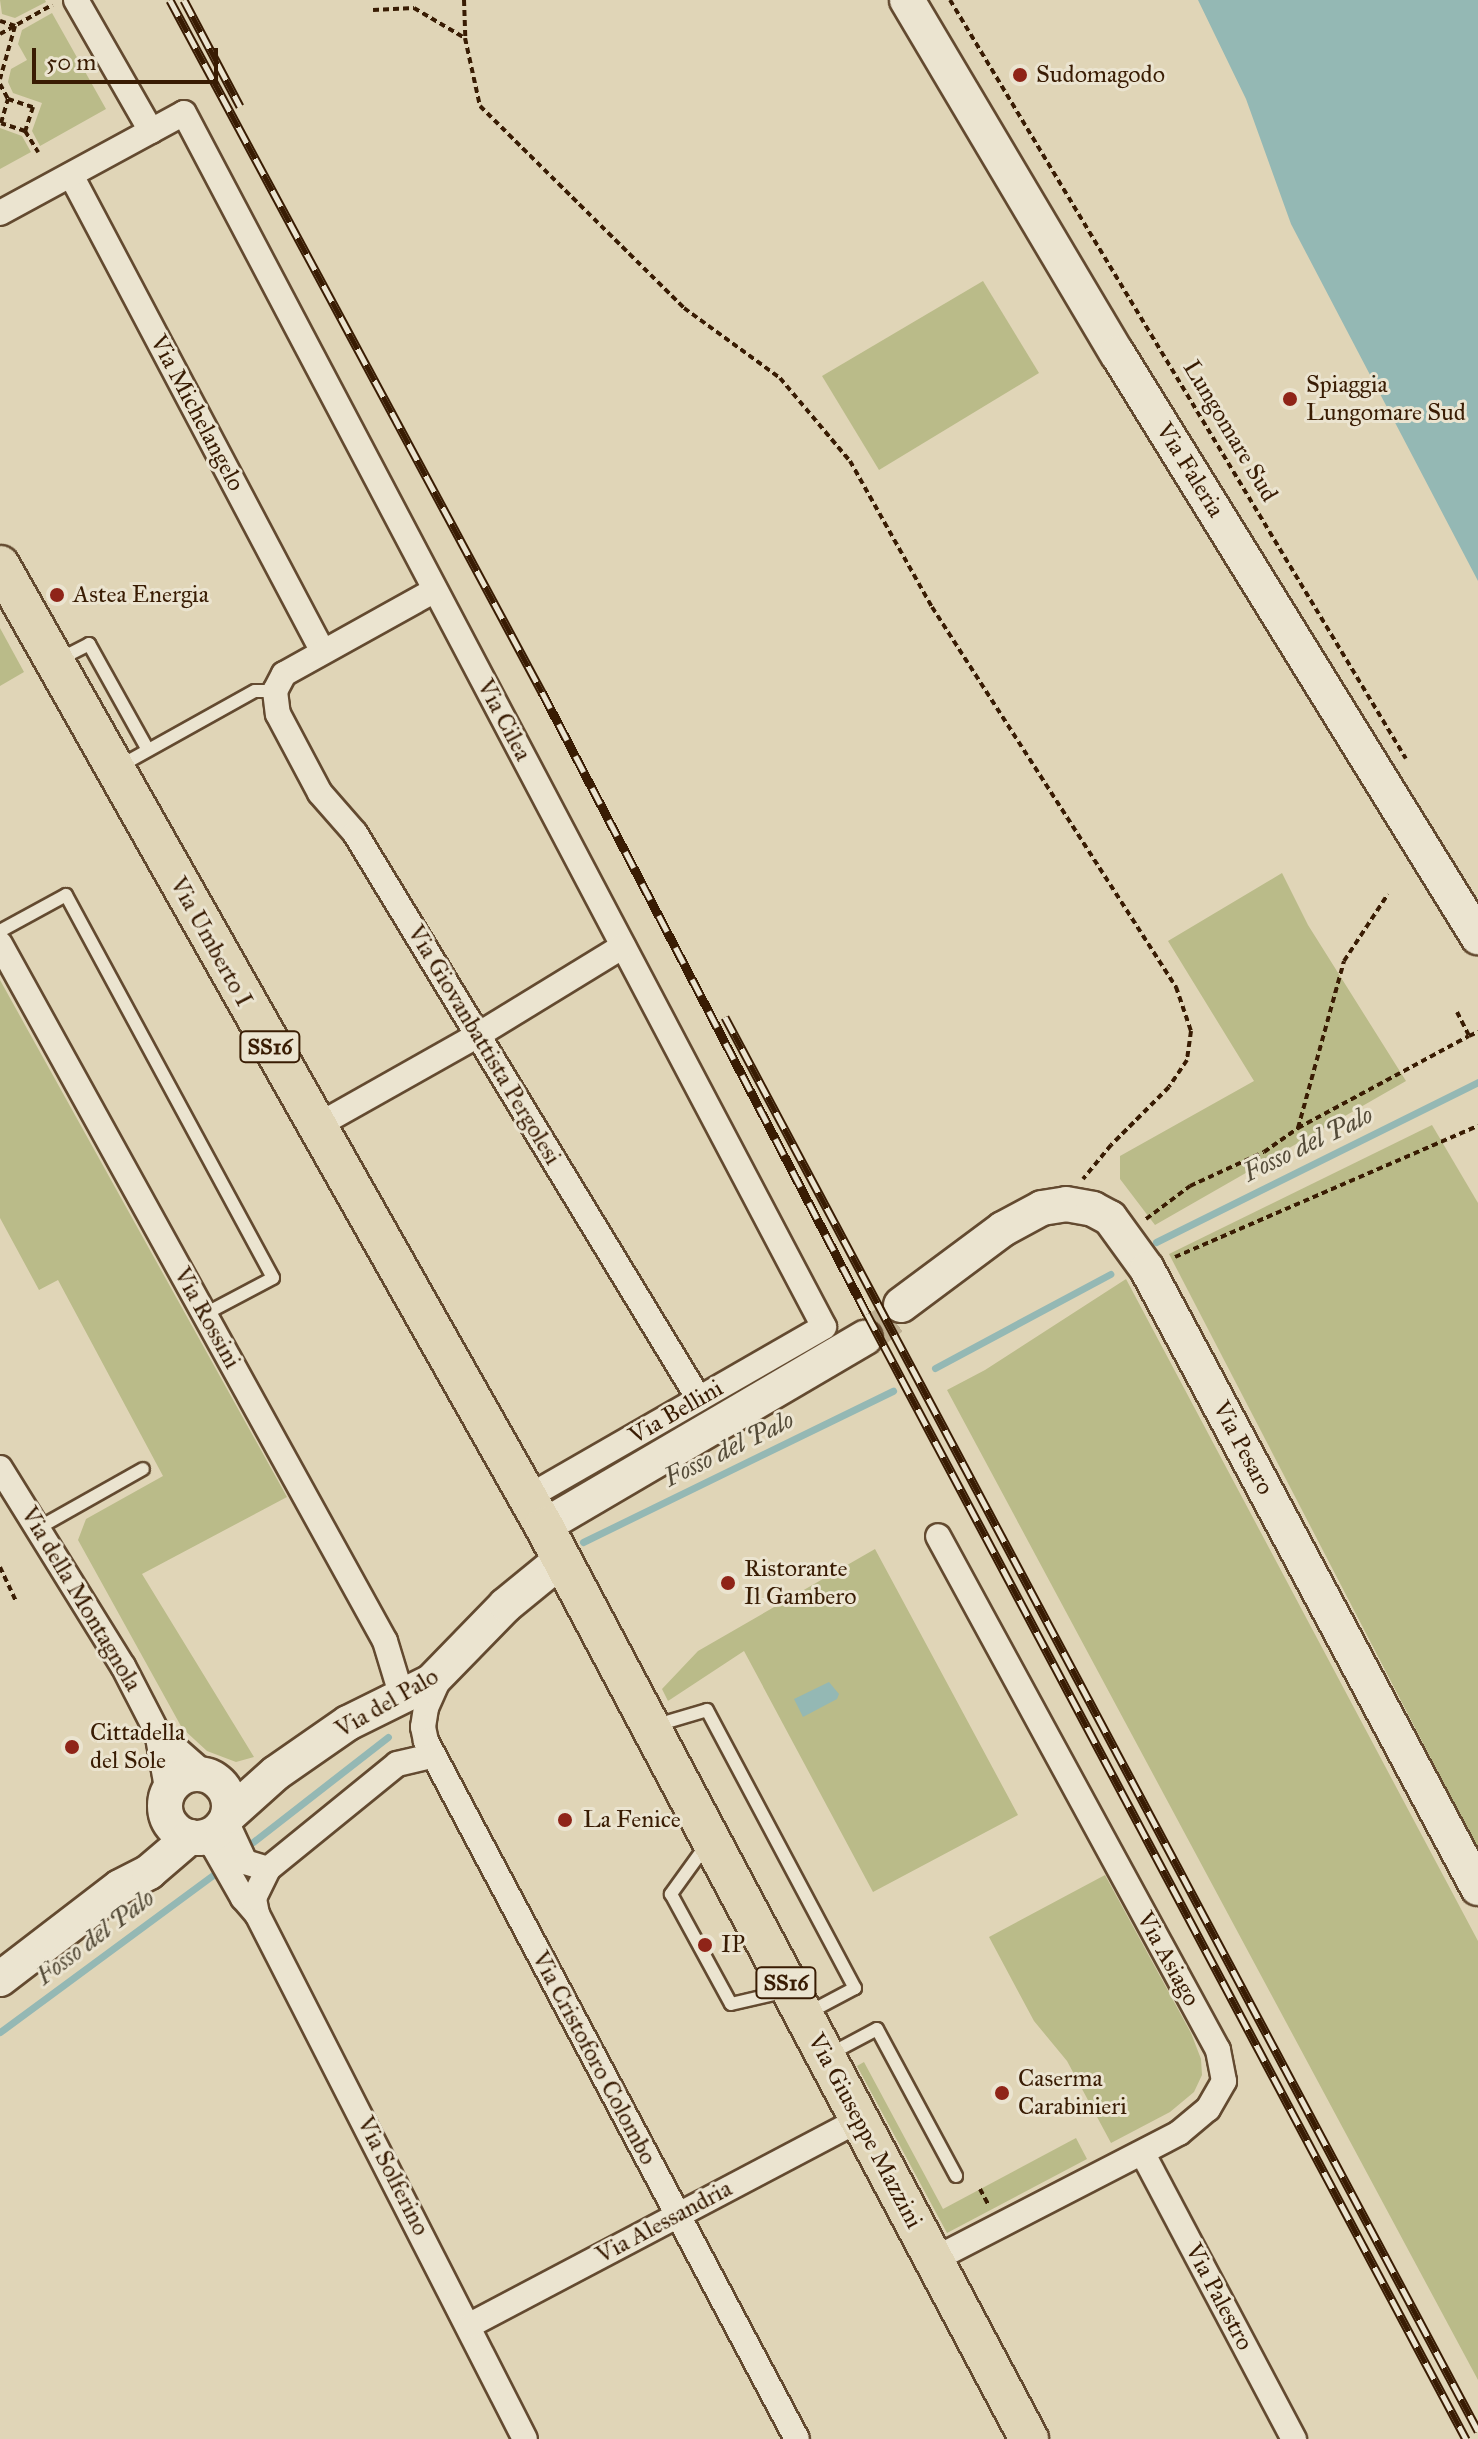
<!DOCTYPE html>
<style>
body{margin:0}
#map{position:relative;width:1478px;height:2439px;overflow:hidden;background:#e0d5b7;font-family:"IM FELL Great Primer",serif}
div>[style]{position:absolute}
.green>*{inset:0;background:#babb89}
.water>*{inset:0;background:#94b8b4}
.stream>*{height:7px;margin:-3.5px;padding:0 3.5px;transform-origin:3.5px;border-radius:3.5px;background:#94b8b4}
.secondary-tunnel>*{height:34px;margin-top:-17px;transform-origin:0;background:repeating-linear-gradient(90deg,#bfb093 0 34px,transparent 0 51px)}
.path>*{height:4px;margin-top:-2px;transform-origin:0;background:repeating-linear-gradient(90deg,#391c03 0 6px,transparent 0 10px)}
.roads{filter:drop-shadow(2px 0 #634a30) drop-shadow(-2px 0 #634a30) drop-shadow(0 2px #634a30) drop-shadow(0 -2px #634a30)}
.lane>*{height:12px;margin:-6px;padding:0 6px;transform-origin:6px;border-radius:6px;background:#ebe4d0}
.street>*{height:24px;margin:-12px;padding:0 12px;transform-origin:12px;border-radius:12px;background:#ebe4d0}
.secondary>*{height:34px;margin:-17px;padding:0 17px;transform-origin:17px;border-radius:17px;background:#ebe4d0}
.secondary>.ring{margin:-17px;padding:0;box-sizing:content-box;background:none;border:34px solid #ebe4d0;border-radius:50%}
.primary>*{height:38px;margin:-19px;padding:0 19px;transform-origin:19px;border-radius:19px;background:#e0d5b7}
.rail>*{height:9px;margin-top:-4.5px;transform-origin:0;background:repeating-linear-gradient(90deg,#ebe4d0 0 18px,#391c03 0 36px);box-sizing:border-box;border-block:2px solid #391c03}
.dots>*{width:22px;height:22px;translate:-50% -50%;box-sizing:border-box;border:4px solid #ebe4d0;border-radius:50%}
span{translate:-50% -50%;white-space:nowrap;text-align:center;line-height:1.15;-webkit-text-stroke:6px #ebe4d0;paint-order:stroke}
.shield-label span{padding:2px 6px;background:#ebe4d0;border:2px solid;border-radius:6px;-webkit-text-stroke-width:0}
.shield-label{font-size:22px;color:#391c03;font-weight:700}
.poi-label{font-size:24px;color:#391c03}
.left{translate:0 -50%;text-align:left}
.street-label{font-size:24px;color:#391c03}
.water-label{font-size:26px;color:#544b38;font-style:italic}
.scale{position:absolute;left:32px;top:48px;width:186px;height:36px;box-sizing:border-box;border:4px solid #391c03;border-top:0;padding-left:10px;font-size:24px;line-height:28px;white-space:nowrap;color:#391c03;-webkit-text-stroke:6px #ebe4d0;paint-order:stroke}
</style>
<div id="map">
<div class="green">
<div style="clip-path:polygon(0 0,45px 0,46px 2px,15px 18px,2px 14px)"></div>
<div style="clip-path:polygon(52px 13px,106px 109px,40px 146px,32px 131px,42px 103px,13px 93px,8px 82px,11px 69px,27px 60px,18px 44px,22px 30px)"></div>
<div style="clip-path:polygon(0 128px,22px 136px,31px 152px,0 169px)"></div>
<div style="clip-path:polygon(983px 281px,1039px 373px,879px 470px,822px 376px)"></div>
<div style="clip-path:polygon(0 628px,24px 672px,0 686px)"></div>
<div style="clip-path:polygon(1282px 873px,1308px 925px,1406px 1081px,1155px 1225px,1120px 1179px,1120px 1156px,1254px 1081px,1168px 941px)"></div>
<div style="clip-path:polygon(0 980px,287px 1497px,142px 1574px,254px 1757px,236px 1762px,207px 1751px,182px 1728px,78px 1540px,86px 1519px,163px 1476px,58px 1280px,39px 1290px,0 1218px)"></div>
<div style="clip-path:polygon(1432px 1125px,1478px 1203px,1478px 1849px,1169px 1254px)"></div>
<div style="clip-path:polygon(1126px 1279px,1478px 1941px,1478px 2380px,947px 1390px,985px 1370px)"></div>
<div style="clip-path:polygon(875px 1549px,1018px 1815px,873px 1892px,744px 1651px,668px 1701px,662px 1689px,698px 1651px)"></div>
<div style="clip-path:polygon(1105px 1875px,1191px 2033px,1201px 2059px,1202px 2075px,1194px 2092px,1170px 2112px,1111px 2143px,1067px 2061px,1034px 2021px,989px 1937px)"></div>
<div style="clip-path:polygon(864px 2062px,943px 2209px,1076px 2138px,1087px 2159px,947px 2233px,857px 2066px)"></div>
</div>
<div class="water">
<div style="clip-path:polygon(1198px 0,1478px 0,1478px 581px,1291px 224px,1246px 99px)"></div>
<div style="clip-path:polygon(829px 1682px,839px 1694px,837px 1699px,803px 1717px,794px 1699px)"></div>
</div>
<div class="stream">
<div style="left:1156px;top:1242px;width:360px;rotate:-26.4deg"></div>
<div style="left:935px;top:1368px;width:199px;rotate:-28.2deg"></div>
<div style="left:583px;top:1542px;width:345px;rotate:-26deg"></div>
<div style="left:253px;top:1842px;width:171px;rotate:-37.9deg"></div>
<div style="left:0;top:2032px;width:265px;rotate:-36.4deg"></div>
</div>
<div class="secondary-tunnel">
<div style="left:865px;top:1338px;width:47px;rotate:-36.4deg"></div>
</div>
<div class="path">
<div style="left:464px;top:0;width:38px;rotate:88deg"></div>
<div style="left:465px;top:38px;width:70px;rotate:77.6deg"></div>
<div style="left:480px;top:106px;width:287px;rotate:44.7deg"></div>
<div style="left:684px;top:308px;width:119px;rotate:36.1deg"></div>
<div style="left:780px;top:378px;width:109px;rotate:49.9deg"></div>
<div style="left:850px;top:461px;width:167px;rotate:60.7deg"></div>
<div style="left:932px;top:607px;width:452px;rotate:57.3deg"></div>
<div style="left:1176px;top:987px;width:46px;rotate:71.2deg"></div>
<div style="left:1191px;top:1031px;width:29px;rotate:98deg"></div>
<div style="left:1187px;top:1060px;width:32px;rotate:124deg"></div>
<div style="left:1169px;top:1087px;width:82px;rotate:135deg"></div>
<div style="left:1111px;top:1145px;width:44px;rotate:129.5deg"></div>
<div style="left:950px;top:0;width:885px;rotate:59deg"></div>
<div style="left:373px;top:10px;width:41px;rotate:-2.8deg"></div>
<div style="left:414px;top:8px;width:59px;rotate:30.5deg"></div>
<div style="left:0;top:21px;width:16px;rotate:18deg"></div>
<div style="left:15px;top:26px;width:55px;rotate:105.8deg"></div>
<div style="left:0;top:34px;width:60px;rotate:-29.1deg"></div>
<div style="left:0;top:84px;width:17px;rotate:62deg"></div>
<div style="left:8px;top:99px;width:26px;rotate:18deg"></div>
<div style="left:33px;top:107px;width:25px;rotate:108deg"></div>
<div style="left:25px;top:131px;width:25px;rotate:-162deg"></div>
<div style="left:1px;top:123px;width:25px;rotate:-74deg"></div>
<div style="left:25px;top:131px;width:25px;rotate:58deg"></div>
<div style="left:1457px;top:1012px;width:27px;rotate:63deg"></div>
<div style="left:1469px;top:1036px;width:10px;rotate:-24deg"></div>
<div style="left:1298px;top:1128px;width:173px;rotate:-74.6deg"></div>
<div style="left:1344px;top:961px;width:80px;rotate:-56.7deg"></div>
<div style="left:1146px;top:1219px;width:55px;rotate:-36.9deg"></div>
<div style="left:1190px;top:1186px;width:81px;rotate:-24.7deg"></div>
<div style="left:1264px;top:1152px;width:42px;rotate:-35.2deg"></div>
<div style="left:1298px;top:1128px;width:194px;rotate:-28.3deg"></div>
<div style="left:1175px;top:1257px;width:330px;rotate:-23.4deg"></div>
<div style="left:0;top:1567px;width:38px;rotate:65deg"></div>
<div style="left:980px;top:2189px;width:19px;rotate:62deg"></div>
</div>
<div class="roads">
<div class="lane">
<div style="left:58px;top:660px;width:35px;rotate:-27deg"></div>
<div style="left:89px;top:644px;width:121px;rotate:60.9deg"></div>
<div style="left:120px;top:766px;width:154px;rotate:-29.1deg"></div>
<div style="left:255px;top:691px;width:20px"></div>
<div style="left:0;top:931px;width:75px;rotate:-28.6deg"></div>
<div style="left:66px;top:895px;width:435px;rotate:61.6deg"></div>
<div style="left:273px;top:1278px;width:77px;rotate:152.1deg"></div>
<div style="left:40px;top:1527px;width:118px;rotate:-29.4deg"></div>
<div style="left:653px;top:1726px;width:56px;rotate:-16.5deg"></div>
<div style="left:707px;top:1710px;width:315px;rotate:62deg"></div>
<div style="left:855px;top:1988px;width:55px;rotate:152deg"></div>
<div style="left:707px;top:1844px;width:62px;rotate:125.8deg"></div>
<div style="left:671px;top:1894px;width:125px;rotate:61.4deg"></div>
<div style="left:731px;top:2004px;width:57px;rotate:-13.1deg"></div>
<div style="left:830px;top:2054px;width:53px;rotate:-28deg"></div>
<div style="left:877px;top:2029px;width:167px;rotate:61.7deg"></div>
</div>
<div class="street">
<div style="left:76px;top:0;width:151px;rotate:60.2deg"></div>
<div style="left:71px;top:175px;width:539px;rotate:62.15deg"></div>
<div style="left:0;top:213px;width:209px;rotate:-28.5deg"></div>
<div style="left:184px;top:113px;width:1372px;rotate:62.2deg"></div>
<div style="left:824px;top:1327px;width:343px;rotate:150.1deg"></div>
<div style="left:435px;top:590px;width:173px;rotate:150.9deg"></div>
<div style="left:284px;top:674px;width:19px;rotate:118deg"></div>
<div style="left:275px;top:691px;width:23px;rotate:83deg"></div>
<div style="left:278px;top:714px;width:89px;rotate:62deg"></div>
<div style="left:320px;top:793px;width:53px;rotate:48.8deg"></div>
<div style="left:355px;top:833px;width:662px;rotate:58.71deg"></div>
<div style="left:0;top:944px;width:796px;rotate:61.09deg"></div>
<div style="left:385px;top:1641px;width:59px;rotate:73.1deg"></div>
<div style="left:315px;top:1127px;width:187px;rotate:-29.4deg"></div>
<div style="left:478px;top:1035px;width:170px;rotate:-31.5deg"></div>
<div style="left:0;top:1468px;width:233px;rotate:58.2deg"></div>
<div style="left:123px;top:1666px;width:74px;rotate:62.7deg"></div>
<div style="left:157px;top:1732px;width:62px;rotate:79.8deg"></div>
<div style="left:441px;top:1674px;width:37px;rotate:114deg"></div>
<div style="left:426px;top:1708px;width:19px;rotate:99deg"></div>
<div style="left:423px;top:1727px;width:14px;rotate:78deg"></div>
<div style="left:426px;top:1741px;width:790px;rotate:62.01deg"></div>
<div style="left:157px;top:1732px;width:64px;rotate:41.2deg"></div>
<div style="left:226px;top:1821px;width:45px;rotate:65.1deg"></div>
<div style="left:245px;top:1862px;width:24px;rotate:17deg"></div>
<div style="left:201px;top:1837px;width:16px;rotate:38deg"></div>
<div style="left:214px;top:1847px;width:59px;rotate:60.4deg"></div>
<div style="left:243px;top:1898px;width:21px;rotate:49deg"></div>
<div style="left:257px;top:1914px;width:589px;rotate:62.96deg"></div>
<div style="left:257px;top:1914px;width:16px;rotate:-101deg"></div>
<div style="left:254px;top:1898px;width:32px;rotate:-64deg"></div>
<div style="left:268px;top:1869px;width:166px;rotate:-39.1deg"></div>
<div style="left:397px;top:1764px;width:37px;rotate:-13deg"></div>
<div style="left:1143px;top:2154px;width:323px;rotate:62.1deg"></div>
<div style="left:933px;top:2260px;width:277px;rotate:-27.3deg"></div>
<div style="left:1179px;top:2133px;width:38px;rotate:-40deg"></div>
<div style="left:1208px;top:2109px;width:32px;rotate:-60deg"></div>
<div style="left:1224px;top:2081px;width:32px;rotate:-101deg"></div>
<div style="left:1218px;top:2050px;width:585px;rotate:-118.58deg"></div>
<div style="left:470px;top:2325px;width:440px;rotate:-27.8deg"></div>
</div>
<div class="secondary">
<div style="left:907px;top:0;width:411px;rotate:59.3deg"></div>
<div style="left:1117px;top:353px;width:687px;rotate:58.28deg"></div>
<div style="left:901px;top:1305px;width:127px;rotate:-36.7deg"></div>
<div style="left:1003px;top:1229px;width:44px;rotate:-28.3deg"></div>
<div style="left:1042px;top:1208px;width:24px;rotate:-9deg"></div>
<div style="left:1066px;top:1204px;width:27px;rotate:10deg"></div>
<div style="left:1093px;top:1209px;width:19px;rotate:28deg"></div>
<div style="left:1110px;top:1218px;width:63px;rotate:54deg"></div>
<div style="left:1147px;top:1269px;width:702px;rotate:61.87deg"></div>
<div style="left:544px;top:1526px;width:372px;rotate:-30.4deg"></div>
<div class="ring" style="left:165px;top:1774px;width:30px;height:30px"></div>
<div style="left:228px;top:1816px;width:64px;rotate:-41.9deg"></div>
<div style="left:276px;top:1773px;width:88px;rotate:-34.8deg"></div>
<div style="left:348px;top:1723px;width:93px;rotate:-26.3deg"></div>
<div style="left:431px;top:1682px;width:107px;rotate:-45.8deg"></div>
<div style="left:506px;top:1605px;width:71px;rotate:-39.3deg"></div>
<div style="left:0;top:1979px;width:151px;rotate:-37.5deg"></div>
<div style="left:120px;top:1887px;width:33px;rotate:-27deg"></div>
<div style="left:149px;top:1872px;width:54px;rotate:-40.5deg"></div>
</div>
<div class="primary">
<div style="left:0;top:565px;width:1104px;rotate:60.49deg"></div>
<div style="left:544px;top:1526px;width:1034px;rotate:62.02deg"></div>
</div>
</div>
<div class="rail">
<div style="left:170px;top:0;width:786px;rotate:61.74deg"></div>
<div style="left:542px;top:692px;width:702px;rotate:62.41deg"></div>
<div style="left:867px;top:1314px;width:1275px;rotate:61.97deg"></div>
<div style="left:184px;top:0;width:120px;rotate:62.2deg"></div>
<div style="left:725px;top:1017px;width:1602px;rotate:61.96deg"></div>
</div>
<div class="dots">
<div style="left:1020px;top:75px;background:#8f2418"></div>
<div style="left:1290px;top:399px;background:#8f2418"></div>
<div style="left:57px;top:595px;background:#8f2418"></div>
<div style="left:728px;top:1583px;background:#8f2418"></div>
<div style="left:72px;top:1747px;background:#8f2418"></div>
<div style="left:565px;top:1820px;background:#8f2418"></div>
<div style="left:705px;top:1945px;background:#8f2418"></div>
<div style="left:1002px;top:2093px;background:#8f2418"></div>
</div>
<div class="shield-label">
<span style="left:270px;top:1047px">SS16</span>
<span style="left:786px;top:1983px">SS16</span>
</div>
<div class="poi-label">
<span class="left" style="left:1036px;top:75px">Sudomagodo</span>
<span class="left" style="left:1306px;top:399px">Spiaggia<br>Lungomare Sud</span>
<span class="left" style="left:73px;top:595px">Astea Energia</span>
<span class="left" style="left:744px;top:1583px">Ristorante<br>Il Gambero</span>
<span class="left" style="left:90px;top:1747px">Cittadella<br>del Sole</span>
<span class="left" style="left:583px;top:1820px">La Fenice</span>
<span class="left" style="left:721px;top:1945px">IP</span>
<span class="left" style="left:1018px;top:2093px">Caserma<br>Carabinieri</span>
</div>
<div class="street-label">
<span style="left:197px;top:413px;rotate:62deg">Via Michelangelo</span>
<span style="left:1230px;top:431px;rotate:59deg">Lungomare Sud</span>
<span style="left:1190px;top:470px;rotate:58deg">Via Faleria</span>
<span style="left:504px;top:720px;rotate:62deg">Via Cilea</span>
<span style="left:211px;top:942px;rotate:61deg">Via Umberto I</span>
<span style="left:484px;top:1045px;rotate:59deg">Via Giovanbattista Pergolesi</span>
<span style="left:207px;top:1318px;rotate:61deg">Via Rossini</span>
<span style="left:676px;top:1412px;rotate:-30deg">Via Bellini</span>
<span style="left:1243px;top:1448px;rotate:62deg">Via Pesaro</span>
<span style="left:81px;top:1599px;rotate:59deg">Via della Montagnola</span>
<span style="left:387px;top:1703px;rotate:-30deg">Via del Palo</span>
<span style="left:1168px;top:1959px;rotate:61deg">Via Asiago</span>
<span style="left:594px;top:2058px;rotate:62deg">Via Cristoforo Colombo</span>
<span style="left:865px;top:2131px;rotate:62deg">Via Giuseppe Mazzini</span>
<span style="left:393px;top:2176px;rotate:63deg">Via Solferino</span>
<span style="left:664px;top:2222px;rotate:-28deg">Via Alessandria</span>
<span style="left:1219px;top:2297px;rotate:62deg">Via Palestro</span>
</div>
<div class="water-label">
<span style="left:1308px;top:1144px;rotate:-26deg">Fosso del Palo</span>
<span style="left:729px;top:1449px;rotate:-26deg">Fosso del Palo</span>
<span style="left:95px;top:1937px;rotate:-37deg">Fosso del Palo</span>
</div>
<div class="scale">50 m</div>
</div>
